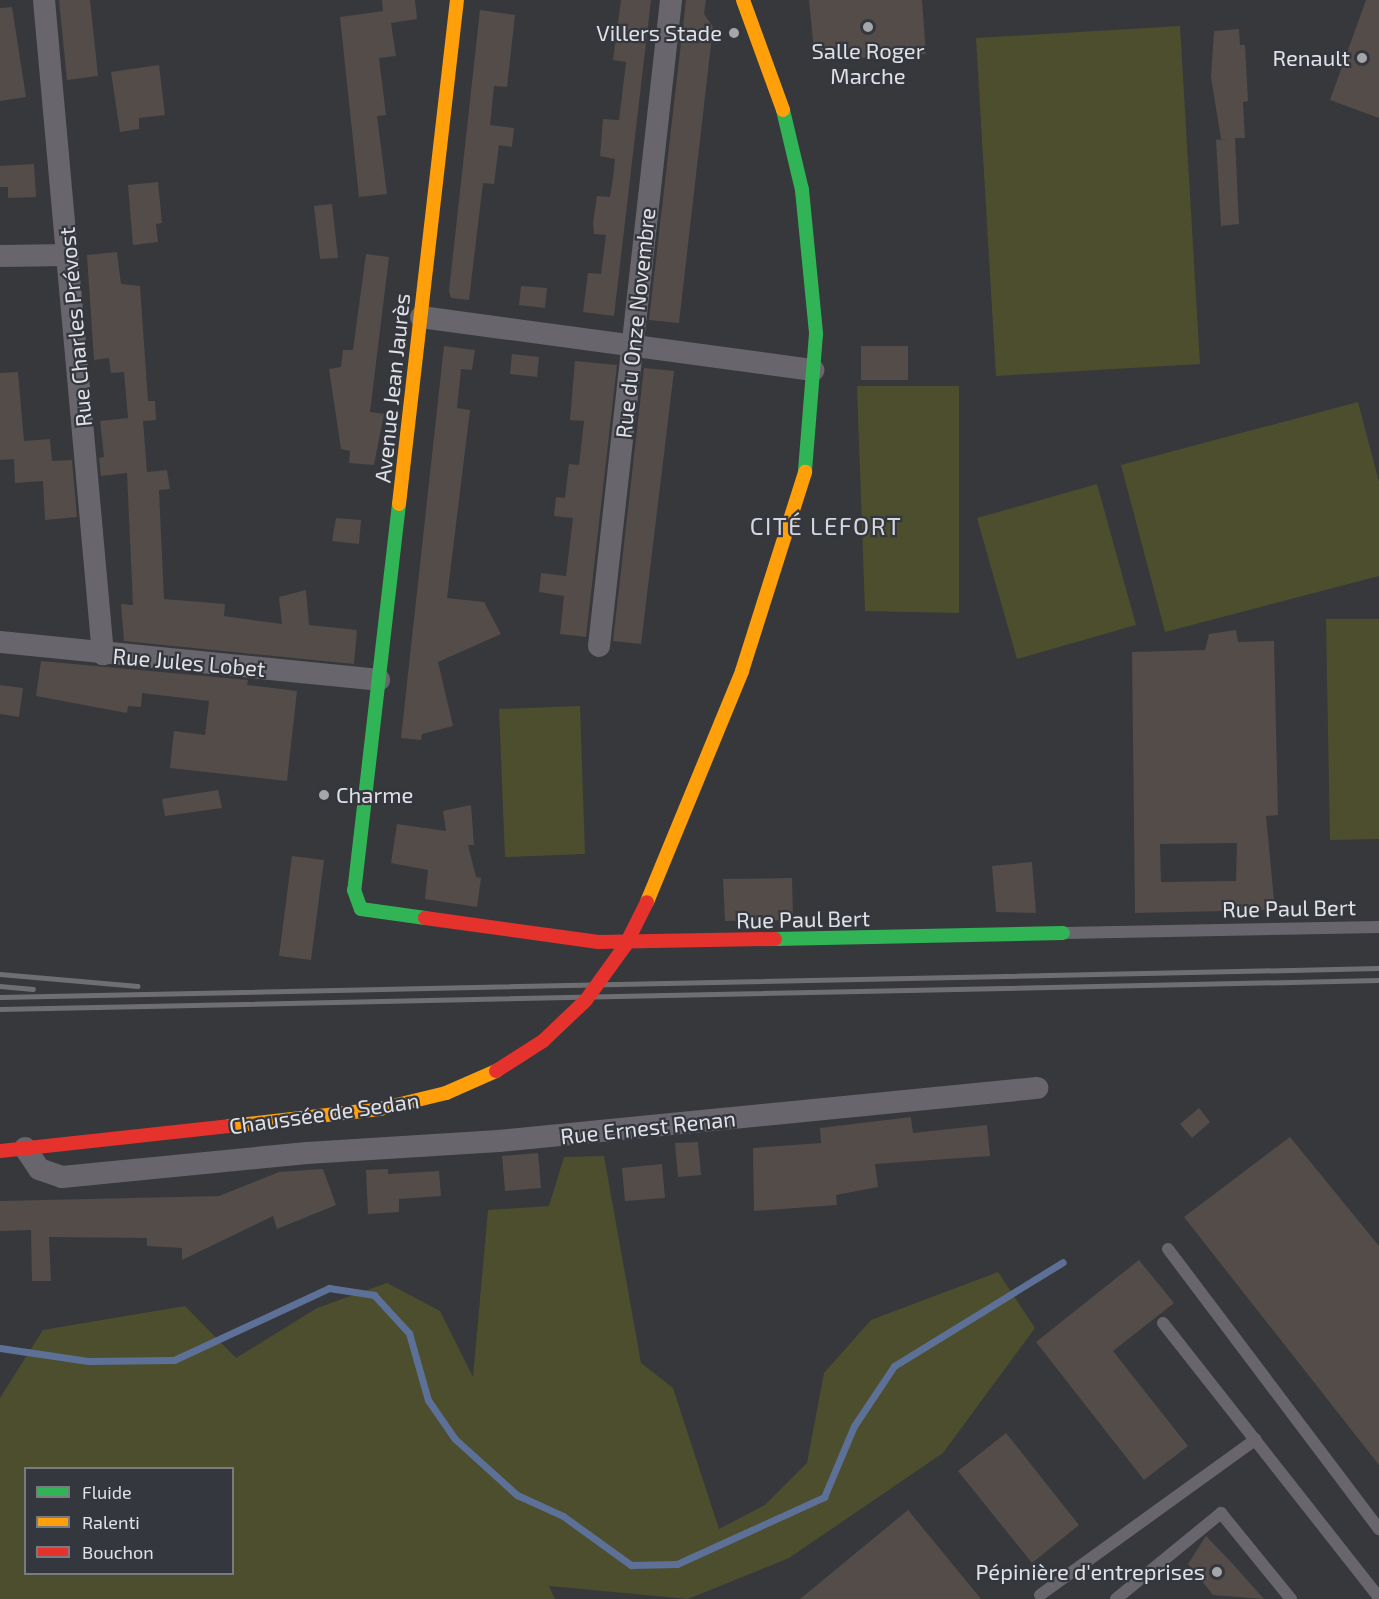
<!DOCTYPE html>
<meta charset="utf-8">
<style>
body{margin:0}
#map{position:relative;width:1379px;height:1599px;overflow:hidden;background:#37383c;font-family:"Exo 2",sans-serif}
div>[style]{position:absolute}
.green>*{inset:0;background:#4c4e2e}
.stream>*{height:7px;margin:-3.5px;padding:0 3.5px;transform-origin:3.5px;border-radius:3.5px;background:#5d7097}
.building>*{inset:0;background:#534c49}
.lane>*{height:12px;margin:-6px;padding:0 6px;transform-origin:6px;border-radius:6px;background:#68666c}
.street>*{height:22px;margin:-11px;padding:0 11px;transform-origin:11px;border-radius:11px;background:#68666c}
.fast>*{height:14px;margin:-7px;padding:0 7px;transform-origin:7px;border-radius:7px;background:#30b455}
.slow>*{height:14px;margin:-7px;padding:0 7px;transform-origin:7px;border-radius:7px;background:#ff9f0a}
.jam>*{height:14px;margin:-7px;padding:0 7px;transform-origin:7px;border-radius:7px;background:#e5322d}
.rail>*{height:4.5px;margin:-2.25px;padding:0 2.25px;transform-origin:2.25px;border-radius:2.25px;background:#6f6f73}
.jam-bridge>*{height:14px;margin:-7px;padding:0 7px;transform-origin:7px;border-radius:7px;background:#e5322d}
.dots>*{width:16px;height:16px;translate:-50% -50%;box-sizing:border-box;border:3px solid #35373e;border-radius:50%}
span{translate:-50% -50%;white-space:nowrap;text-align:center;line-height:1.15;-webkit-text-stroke:4.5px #35373e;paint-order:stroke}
.poi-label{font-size:22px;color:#e0e1e5}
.right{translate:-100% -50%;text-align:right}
.left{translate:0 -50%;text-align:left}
.street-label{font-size:22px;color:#e0e1e5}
.neighbourhood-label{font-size:24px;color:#d5d7e0;letter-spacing:1.5px}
.legend{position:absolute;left:24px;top:1467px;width:210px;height:108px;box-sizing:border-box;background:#35373e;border:2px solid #797b81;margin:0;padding:8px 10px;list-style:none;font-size:18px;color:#e0e1e5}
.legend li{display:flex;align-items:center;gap:12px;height:30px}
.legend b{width:30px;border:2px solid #797b81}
</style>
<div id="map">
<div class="green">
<div style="clip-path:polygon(1180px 26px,1200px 364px,996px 376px,976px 38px)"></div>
<div style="clip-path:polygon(857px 386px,959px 386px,959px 613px,865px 611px)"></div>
<div style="clip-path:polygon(1358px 402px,1379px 482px,1379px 576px,1165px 632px,1121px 465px)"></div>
<div style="clip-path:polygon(1097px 484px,1136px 625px,1017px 659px,977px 518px)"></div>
<div style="clip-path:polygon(1326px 619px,1379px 619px,1379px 839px,1330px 840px)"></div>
<div style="clip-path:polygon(580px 706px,585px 854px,505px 857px,499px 709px)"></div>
<div style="clip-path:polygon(evenodd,604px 1156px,641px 1363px,673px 1388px,719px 1529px,765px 1505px,807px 1463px,824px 1373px,871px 1320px,998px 1272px,1035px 1328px,943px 1453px,789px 1558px,688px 1599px,549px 1586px,555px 1599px,0 1599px,0 1398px,43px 1330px,185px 1306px,236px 1358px,317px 1308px,387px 1283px,440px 1311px,473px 1377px,488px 1210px,549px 1206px,564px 1157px,604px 1156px,26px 1468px,232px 1468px,232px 1574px,26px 1574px,26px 1468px)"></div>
</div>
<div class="stream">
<div style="left:0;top:1348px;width:89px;rotate:8.4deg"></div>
<div style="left:88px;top:1361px;width:86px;rotate:-0.7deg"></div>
<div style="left:174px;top:1360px;width:171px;rotate:-24.9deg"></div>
<div style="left:329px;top:1288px;width:46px;rotate:8.8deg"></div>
<div style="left:374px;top:1295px;width:52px;rotate:47.4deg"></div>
<div style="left:409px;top:1333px;width:70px;rotate:74.2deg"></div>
<div style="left:428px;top:1400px;width:47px;rotate:55.3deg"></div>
<div style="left:455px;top:1439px;width:84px;rotate:42.1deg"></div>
<div style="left:517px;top:1495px;width:51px;rotate:24.5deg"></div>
<div style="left:563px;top:1516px;width:84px;rotate:35.8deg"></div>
<div style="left:631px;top:1565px;width:46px;rotate:-1.2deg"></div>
<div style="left:677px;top:1564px;width:162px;rotate:-24.5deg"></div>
<div style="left:824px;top:1497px;width:77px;rotate:-67.1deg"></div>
<div style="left:854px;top:1426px;width:72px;rotate:-56.3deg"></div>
<div style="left:894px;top:1366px;width:198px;rotate:-31.6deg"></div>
</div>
<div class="building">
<div style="clip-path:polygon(59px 0,90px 0,98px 76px,67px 80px)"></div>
<div style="clip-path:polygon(382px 0,415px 0,417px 19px,391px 23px,396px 56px,379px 58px,386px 115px,377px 116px,387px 194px,359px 197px,340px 17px,383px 11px)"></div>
<div style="clip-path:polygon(621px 0,651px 0,614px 316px,583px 312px,588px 273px,601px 274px,606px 235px,594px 234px,593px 223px,597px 196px,610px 197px,613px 178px,615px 159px,600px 156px,603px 119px,619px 120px,626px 62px,613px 60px)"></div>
<div style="clip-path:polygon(686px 0,706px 0,704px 14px,713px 27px,679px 323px,649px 320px)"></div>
<div style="clip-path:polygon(809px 0,922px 0,926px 54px,815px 61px)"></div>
<div style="clip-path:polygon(1366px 0,1379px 0,1379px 118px,1330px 100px)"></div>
<div style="clip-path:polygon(12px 7px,26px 97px,0 101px,0 8px)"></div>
<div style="clip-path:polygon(480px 10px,515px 15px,507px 87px,494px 86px,490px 125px,514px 128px,512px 147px,499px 145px,494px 184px,483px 183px,469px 300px,451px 298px,449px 291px)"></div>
<div style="clip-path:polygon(1239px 29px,1240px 45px,1245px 45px,1248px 101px,1243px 102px,1245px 138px,1235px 138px,1239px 224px,1221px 226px,1216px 140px,1228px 139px,1221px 139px,1211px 77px,1214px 31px)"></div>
<div style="clip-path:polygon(159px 65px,165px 115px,139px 118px,139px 129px,120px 132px,111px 72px)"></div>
<div style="clip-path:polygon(34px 164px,36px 197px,8px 198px,8px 187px,0 187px,0 166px)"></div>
<div style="clip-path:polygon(158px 182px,162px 223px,156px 224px,158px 242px,133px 245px,128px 185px)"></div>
<div style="clip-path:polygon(332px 204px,338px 258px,320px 259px,314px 206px)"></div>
<div style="clip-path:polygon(117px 252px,121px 284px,140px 286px,148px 401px,155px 401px,156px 420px,143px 421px,147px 472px,167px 470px,170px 489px,159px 490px,164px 599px,225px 604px,224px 616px,282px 624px,279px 597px,306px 590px,309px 625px,357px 630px,354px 664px,124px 641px,121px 604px,133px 605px,127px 473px,101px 476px,99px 458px,104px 457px,100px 421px,128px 418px,124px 372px,111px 373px,109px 358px,94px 360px,87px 255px)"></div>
<div style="clip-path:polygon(366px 254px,389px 257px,370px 412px,384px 414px,374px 465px,349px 463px,350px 451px,341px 449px,329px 369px,341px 367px,343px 350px,353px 350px)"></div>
<div style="clip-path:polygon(521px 286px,547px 288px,545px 308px,519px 305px)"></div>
<div style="clip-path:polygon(444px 346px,475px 350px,472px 370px,461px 369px,459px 389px,457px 408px,470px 410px,447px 598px,484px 602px,501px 634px,438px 662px,453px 726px,422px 734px,421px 740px,401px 738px)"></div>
<div style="clip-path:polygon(861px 346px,908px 346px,908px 380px,861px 380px)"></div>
<div style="clip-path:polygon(512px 354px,539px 357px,537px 377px,510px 374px)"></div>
<div style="clip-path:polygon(575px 361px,617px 365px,586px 637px,560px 634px,564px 596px,539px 592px,541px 573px,566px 576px,573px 518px,554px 516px,556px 497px,565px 498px,569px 464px,579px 465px,584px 421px,570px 420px)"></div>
<div style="clip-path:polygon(644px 368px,674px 371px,641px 644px,613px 641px)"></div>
<div style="clip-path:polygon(18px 372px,24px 441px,50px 439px,52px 461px,72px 460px,77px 517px,45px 520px,43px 481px,15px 483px,14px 459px,0 460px,0 373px)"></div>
<div style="clip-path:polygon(336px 518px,361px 520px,359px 544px,332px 541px)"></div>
<div style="clip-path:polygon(evenodd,1236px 630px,1238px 642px,1274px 641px,1278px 815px,1266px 816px,1275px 910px,1135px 913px,1132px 652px,1205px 650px,1209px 634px,1236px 630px,1237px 843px,1236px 881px,1161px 882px,1160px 844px,1237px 843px)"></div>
<div style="clip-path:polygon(41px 661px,248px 680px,247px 685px,297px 691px,287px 781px,170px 768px,174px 731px,205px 735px,209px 701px,142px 693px,141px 707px,128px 706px,127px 713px,36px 696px)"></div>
<div style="clip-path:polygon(0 685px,23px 688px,19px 717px,0 714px)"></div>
<div style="clip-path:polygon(218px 790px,222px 808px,165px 816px,162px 799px)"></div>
<div style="clip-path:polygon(471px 805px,474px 845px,468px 845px,476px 877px,481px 878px,477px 907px,425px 899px,428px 870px,391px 863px,397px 824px,446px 831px,443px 811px)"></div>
<div style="clip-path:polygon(292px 856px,324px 860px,311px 960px,279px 956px)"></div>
<div style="clip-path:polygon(1032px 862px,1036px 913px,996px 912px,992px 866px)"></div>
<div style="clip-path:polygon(792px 878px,793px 920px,725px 921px,723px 879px)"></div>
<div style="clip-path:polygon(1199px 1108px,1210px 1122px,1192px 1138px,1180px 1124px)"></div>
<div style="clip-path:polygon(911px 1117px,913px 1133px,987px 1125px,990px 1156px,875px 1164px,878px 1187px,836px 1195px,837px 1205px,754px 1211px,753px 1148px,821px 1143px,820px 1128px)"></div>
<div style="clip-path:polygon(1290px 1137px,1379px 1246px,1379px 1465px,1184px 1217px)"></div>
<div style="clip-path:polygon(698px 1142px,701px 1175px,678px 1177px,675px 1143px)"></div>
<div style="clip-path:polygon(538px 1153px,541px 1188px,505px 1191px,502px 1156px)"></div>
<div style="clip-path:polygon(662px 1164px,665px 1198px,625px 1201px,622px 1168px)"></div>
<div style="clip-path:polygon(323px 1169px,336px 1205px,277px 1229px,273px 1216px,182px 1260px,182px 1248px,147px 1246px,147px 1238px,49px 1237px,51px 1281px,32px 1281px,31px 1230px,0 1231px,0 1201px,219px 1196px,279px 1172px)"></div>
<div style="clip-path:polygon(388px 1169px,388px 1174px,439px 1171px,441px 1196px,399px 1199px,399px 1212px,368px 1214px,366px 1170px)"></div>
<div style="clip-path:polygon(1139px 1260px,1174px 1303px,1113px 1351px,1188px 1446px,1144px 1480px,1036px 1342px)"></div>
<div style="clip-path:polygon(1006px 1433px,1079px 1525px,1032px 1563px,958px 1471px)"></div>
<div style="clip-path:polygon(908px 1510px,981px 1599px,800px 1599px)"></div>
<div style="clip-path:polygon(1206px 1536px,1231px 1562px,1264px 1599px,1213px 1595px,1188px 1564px)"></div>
</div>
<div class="lane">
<div style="left:1065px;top:933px;width:314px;rotate:-1.1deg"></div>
<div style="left:1168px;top:1249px;width:351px;rotate:53deg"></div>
<div style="left:1163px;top:1323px;width:349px;rotate:51.8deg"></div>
<div style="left:1040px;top:1595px;width:266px;rotate:-35.8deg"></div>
<div style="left:1116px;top:1599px;width:136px;rotate:-39.3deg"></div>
<div style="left:1221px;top:1513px;width:111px;rotate:50.9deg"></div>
</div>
<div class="street">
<div style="left:44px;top:0;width:657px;rotate:84.85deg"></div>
<div style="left:0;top:256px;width:68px;rotate:-0.8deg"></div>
<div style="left:421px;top:317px;width:396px;rotate:7.7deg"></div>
<div style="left:0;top:642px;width:381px;rotate:5.7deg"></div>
<div style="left:599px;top:646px;width:650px;rotate:-83.64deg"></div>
<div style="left:25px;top:1148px;width:25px;rotate:56deg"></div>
<div style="left:39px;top:1169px;width:24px;rotate:19deg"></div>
<div style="left:62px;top:1177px;width:246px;rotate:-5.6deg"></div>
<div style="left:307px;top:1153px;width:192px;rotate:-3.6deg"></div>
<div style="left:499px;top:1141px;width:541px;rotate:-5.63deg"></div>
</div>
<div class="fast">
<div style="left:783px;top:110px;width:82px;rotate:76.6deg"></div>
<div style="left:802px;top:190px;width:145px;rotate:84.4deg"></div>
<div style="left:816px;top:334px;width:138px;rotate:94.6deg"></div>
<div style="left:399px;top:504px;width:389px;rotate:96.6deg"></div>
<div style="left:354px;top:890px;width:20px;rotate:70deg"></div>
<div style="left:361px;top:909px;width:65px;rotate:8deg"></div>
<div style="left:775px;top:939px;width:288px;rotate:-1.2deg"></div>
</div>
<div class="slow">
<div style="left:743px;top:0;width:117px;rotate:70deg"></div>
<div style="left:399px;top:504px;width:507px;rotate:-83.44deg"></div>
<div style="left:647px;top:902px;width:250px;rotate:-67.6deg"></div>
<div style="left:742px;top:671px;width:209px;rotate:-72.4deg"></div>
<div style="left:229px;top:1126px;width:152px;rotate:-6.4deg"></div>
<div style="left:380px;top:1109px;width:68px;rotate:-13.6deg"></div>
<div style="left:446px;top:1093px;width:55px;rotate:-23.7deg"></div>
</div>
<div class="jam">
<div style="left:425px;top:918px;width:175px;rotate:7.9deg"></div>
<div style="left:598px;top:942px;width:177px;rotate:-1deg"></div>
<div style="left:0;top:1151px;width:230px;rotate:-6.2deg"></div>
</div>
<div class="rail">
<div style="left:0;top:974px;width:138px;rotate:5deg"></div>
<div style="left:0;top:986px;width:33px;rotate:5deg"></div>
<div style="left:0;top:997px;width:1379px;rotate:-1.2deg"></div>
<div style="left:0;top:1009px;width:1379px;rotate:-1.2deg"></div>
</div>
<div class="jam-bridge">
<div style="left:496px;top:1071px;width:56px;rotate:-32.6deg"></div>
<div style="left:543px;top:1041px;width:59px;rotate:-43.6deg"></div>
<div style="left:586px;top:1000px;width:67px;rotate:-54.2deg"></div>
<div style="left:625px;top:946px;width:49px;rotate:-63.4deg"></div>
</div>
<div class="dots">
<div style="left:868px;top:27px;background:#a5a6aa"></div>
<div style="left:734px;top:33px;background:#a5a6aa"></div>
<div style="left:1362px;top:58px;background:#a5a6aa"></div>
<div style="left:324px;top:795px;background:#a5a6aa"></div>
<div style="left:1217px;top:1572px;background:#a5a6aa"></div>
</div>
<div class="poi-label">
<span class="right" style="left:722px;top:33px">Villers Stade</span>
<span style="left:868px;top:63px">Salle Roger<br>Marche</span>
<span class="right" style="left:1350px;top:58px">Renault</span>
<span class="left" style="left:336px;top:795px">Charme</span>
<span class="right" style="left:1205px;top:1572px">Pépinière d'entreprises</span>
</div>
<div class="street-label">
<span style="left:635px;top:323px;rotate:-84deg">Rue du Onze Novembre</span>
<span style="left:75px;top:327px;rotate:-95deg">Rue Charles Prévost</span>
<span style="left:392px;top:388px;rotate:-84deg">Avenue Jean Jaurès</span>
<span style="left:189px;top:662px;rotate:5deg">Rue Jules Lobet</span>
<span style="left:1289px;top:908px;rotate:-1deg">Rue Paul Bert</span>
<span style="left:803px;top:919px;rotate:-1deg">Rue Paul Bert</span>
<span style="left:324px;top:1113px;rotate:-8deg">Chaussée de Sedan</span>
<span style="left:648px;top:1127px;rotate:-6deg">Rue Ernest Renan</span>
</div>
<div class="neighbourhood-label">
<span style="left:826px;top:526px">CITÉ LEFORT</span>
</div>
<ul class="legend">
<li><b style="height:8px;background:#30b455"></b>Fluide</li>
<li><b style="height:8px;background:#ff9f0a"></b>Ralenti</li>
<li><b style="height:8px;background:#e5322d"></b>Bouchon</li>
</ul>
</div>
